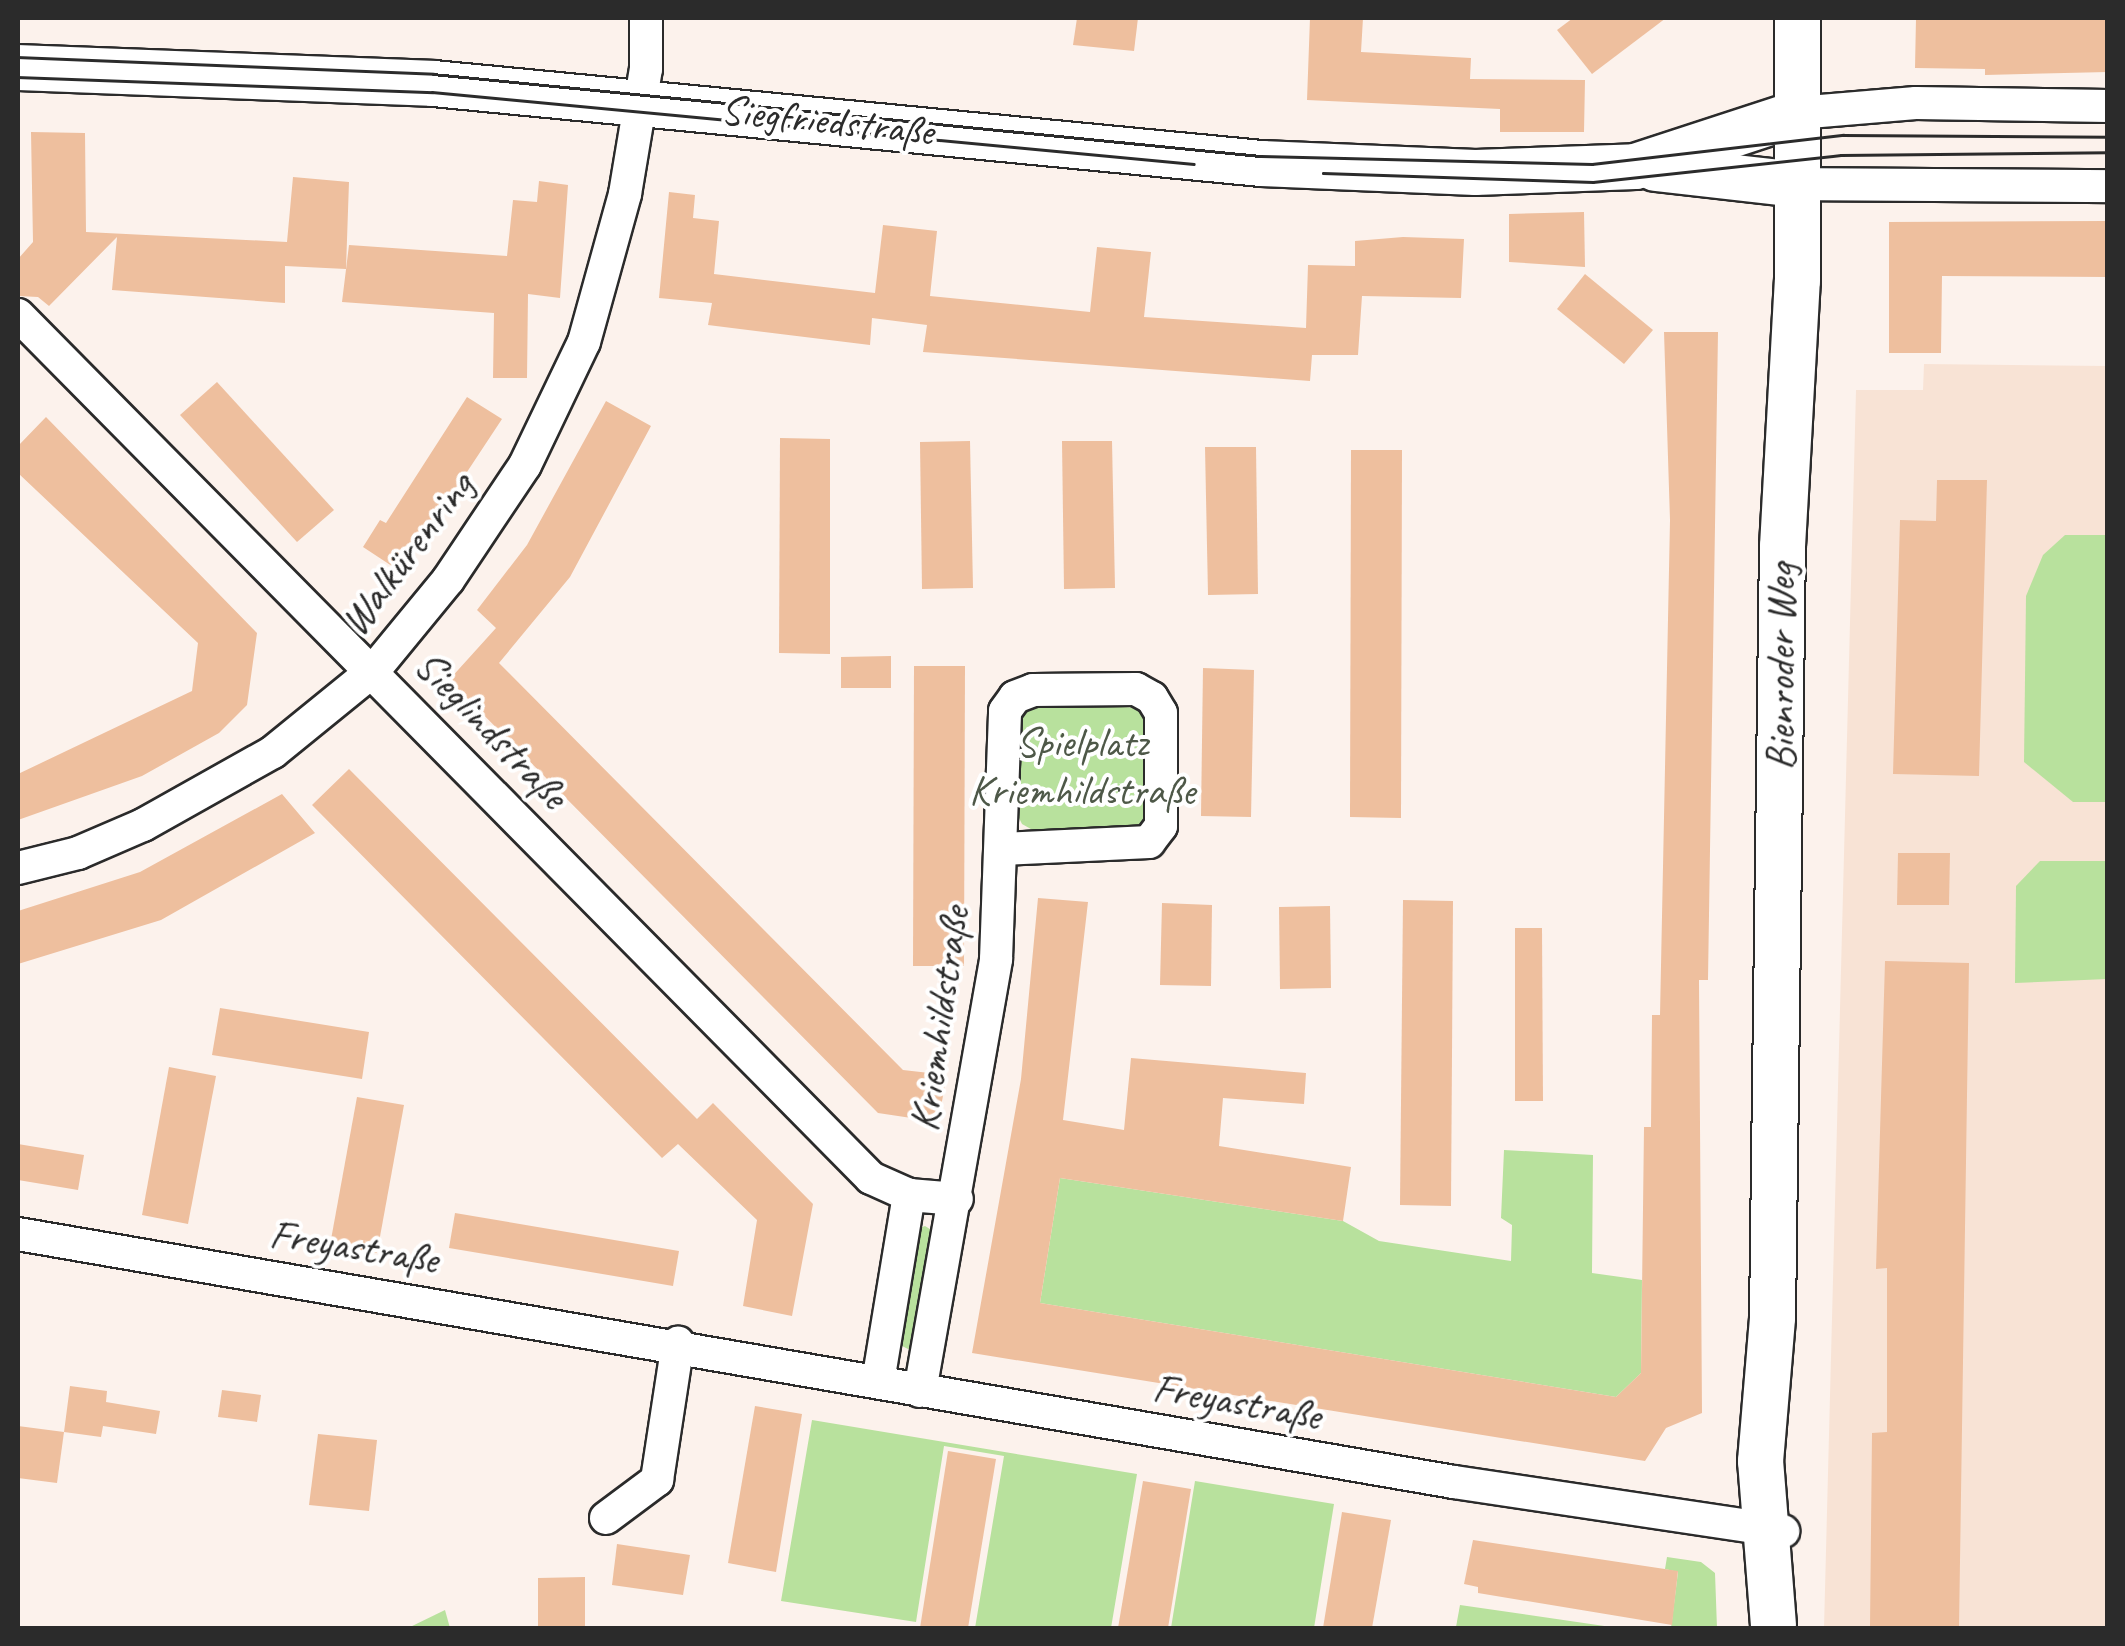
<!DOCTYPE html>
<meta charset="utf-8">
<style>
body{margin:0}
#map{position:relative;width:2125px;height:1646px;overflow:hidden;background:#fcf2ec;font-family:Caveat,sans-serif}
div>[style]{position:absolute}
.built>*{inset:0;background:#f8e3d5}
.green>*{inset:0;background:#b8e19d}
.building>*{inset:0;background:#eebf9e}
.roads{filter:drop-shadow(2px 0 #2b2b2b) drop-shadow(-2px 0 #2b2b2b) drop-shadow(0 2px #2b2b2b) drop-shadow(0 -2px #2b2b2b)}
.street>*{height:32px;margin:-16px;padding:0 16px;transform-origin:16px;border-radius:16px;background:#fff}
.secondary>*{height:45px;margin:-22.5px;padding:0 22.5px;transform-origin:22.5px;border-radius:22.5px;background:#fff}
.tram>*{height:2.5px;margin:-1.25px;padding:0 1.25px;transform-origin:1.25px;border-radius:1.25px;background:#2b2b2b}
span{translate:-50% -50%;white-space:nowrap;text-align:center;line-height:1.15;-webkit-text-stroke:8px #fff;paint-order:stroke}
.street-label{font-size:42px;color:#2b2b2b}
.park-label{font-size:42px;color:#4e5848}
.frame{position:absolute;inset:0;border:20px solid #2b2b2b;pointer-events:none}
</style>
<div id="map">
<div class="built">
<div style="clip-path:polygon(1924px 364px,2107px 366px,2107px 1628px,1824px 1628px,1856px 390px,1923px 390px)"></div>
</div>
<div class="green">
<div style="clip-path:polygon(2065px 535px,2107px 535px,2107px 802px,2073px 802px,2024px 762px,2026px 596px,2043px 555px)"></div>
<div style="clip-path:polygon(1032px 702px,1141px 708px,1148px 719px,1149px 819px,1143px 828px,1038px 833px,1022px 824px,1015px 810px,1016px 717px)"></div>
<div style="clip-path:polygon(2040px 861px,2107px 861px,2107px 979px,2015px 983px,2016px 886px)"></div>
<div style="clip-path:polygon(1504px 1150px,1593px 1155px,1592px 1273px,1642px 1280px,1641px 1373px,1616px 1397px,1040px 1303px,1060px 1178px,1343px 1221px,1379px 1241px,1511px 1261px,1512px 1225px,1501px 1218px)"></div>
<div style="clip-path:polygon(925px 1226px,933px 1231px,917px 1345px,910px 1350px,900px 1345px,917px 1229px)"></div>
<div style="clip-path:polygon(812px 1420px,1137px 1474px,1111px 1628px,975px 1628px,1004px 1456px,944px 1446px,916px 1622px,781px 1601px)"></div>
<div style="clip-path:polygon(1195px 1481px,1334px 1504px,1314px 1628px,1171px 1628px)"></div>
<div style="clip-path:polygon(1667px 1557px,1701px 1562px,1715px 1573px,1717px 1628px,1671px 1628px,1678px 1572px,1665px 1569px)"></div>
<div style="clip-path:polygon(1460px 1605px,1618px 1628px,1456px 1627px)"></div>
<div style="clip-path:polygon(445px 1610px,450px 1628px,408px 1628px)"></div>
</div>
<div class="building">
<div style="clip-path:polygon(1077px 18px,1138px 18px,1134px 51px,1073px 45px)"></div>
<div style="clip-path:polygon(1310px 18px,1363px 18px,1361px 52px,1471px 58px,1470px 79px,1585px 80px,1584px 132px,1500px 132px,1500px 109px,1307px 100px)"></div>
<div style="clip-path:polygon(1573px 18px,1666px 18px,1592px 74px,1557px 30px)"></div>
<div style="clip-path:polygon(1916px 18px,2108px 18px,2108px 72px,1985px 75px,1985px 69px,1915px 68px)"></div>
<div style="clip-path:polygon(31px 132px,85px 133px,86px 232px,287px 242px,293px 177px,349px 182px,346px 269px,285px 266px,285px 303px,112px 290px,117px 237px,49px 306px,38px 297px,18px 296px,18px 259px,33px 242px)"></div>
<div style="clip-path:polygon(539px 181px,568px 185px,560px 298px,528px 294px,527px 378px,493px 378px,494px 313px,342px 302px,349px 245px,507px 256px,513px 200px,537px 202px)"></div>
<div style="clip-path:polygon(669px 192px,695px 195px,693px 218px,719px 221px,714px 274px,875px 293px,883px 225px,937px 231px,930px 296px,1090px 312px,1097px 247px,1151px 252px,1144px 317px,1306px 328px,1308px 265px,1355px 266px,1355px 241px,1403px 237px,1464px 239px,1461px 298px,1362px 296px,1358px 355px,1312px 355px,1310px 381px,923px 352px,927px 325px,872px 318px,870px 345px,708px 325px,712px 303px,659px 298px)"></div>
<div style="clip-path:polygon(1584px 212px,1585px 267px,1509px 262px,1509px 214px)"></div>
<div style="clip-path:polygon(2108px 221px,2108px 277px,1942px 276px,1941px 353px,1889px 353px,1889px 222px)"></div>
<div style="clip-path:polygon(1585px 274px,1653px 330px,1624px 364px,1557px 309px)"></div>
<div style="clip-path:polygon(1664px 332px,1718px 332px,1708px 980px,1699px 980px,1702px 1413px,1666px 1428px,1645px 1461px,972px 1353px,1021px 1079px,1038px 898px,1088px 902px,1063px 1120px,1124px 1130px,1131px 1058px,1306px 1073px,1304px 1104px,1223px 1098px,1219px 1146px,1351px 1167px,1343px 1221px,1060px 1178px,1040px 1303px,1616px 1397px,1641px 1373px,1644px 1127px,1651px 1127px,1652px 1015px,1660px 1015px,1670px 520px)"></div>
<div style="clip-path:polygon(217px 382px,334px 510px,297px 542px,180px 415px)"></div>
<div style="clip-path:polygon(467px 397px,502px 419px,401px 572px,363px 547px,380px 520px,386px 523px)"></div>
<div style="clip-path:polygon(606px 401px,651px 426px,570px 577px,499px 663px,903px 1070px,947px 1075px,938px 1122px,878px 1113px,449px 680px,496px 628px,477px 610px,527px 545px)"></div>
<div style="clip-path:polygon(46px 417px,257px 633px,247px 705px,219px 733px,142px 776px,18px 820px,18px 774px,192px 691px,198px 643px,18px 473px,18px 446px)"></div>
<div style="clip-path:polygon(780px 438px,830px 439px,830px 654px,779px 653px)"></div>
<div style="clip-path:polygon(970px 441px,973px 588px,922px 589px,920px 442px)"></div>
<div style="clip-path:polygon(1062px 441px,1112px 441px,1115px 588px,1064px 589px)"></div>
<div style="clip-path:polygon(1205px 447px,1256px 447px,1258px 594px,1208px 595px)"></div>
<div style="clip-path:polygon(1351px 450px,1402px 450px,1401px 818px,1350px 817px)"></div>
<div style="clip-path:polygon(1937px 480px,1987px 480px,1979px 776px,1893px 774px,1900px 520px,1936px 521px)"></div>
<div style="clip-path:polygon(891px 656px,891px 688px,841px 688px,841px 657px)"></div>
<div style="clip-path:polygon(914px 666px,965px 666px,964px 966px,913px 966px)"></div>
<div style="clip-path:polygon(1203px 668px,1254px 670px,1251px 817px,1201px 816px)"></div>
<div style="clip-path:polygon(349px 769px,697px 1119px,713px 1103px,813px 1204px,792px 1316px,743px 1306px,757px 1220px,678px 1144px,662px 1158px,312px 805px)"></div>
<div style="clip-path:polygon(282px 794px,315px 833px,161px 920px,18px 964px,18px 911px,140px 872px)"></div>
<div style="clip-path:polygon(1898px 853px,1950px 853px,1949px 905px,1897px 905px)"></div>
<div style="clip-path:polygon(1403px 900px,1453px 901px,1451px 1206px,1400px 1205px)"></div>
<div style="clip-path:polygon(1162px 903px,1212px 905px,1211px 986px,1160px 985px)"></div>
<div style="clip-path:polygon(1330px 906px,1331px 988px,1280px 989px,1279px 907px)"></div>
<div style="clip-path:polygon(1515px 928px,1542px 928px,1543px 1101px,1515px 1101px)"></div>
<div style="clip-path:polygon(1885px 961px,1969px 963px,1959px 1628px,1870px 1628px,1872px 1433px,1887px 1432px,1887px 1268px,1876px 1269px)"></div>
<div style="clip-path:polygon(220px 1008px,369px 1032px,362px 1079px,212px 1055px)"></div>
<div style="clip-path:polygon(169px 1067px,216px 1076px,188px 1224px,142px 1215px)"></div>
<div style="clip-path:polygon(357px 1097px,404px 1105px,377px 1253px,330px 1245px)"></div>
<div style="clip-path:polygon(18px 1144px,84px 1155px,78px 1190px,18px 1180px)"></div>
<div style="clip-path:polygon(455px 1213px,679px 1251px,673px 1286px,449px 1248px)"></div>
<div style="clip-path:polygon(70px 1386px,107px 1391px,106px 1402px,160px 1411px,156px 1434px,103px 1426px,101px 1437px,64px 1432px)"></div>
<div style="clip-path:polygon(222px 1390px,261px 1395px,257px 1422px,218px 1417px)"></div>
<div style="clip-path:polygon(755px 1406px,802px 1414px,776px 1572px,728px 1563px)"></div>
<div style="clip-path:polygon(18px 1426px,64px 1432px,57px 1483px,18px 1478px)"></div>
<div style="clip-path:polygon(318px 1434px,377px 1440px,369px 1511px,309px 1505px)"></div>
<div style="clip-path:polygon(948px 1451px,996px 1459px,968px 1628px,920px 1628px)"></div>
<div style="clip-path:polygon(1143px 1481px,1191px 1489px,1168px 1628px,1118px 1628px)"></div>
<div style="clip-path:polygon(1342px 1512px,1391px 1520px,1372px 1628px,1323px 1628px)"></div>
<div style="clip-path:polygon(1473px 1540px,1678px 1571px,1672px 1625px,1478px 1593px,1478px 1587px,1464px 1584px)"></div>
<div style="clip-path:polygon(617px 1544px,690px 1555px,683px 1595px,612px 1585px)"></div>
<div style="clip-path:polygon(585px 1577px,585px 1628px,538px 1628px,538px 1578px)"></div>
</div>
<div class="roads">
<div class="street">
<div style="left:1797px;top:113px;width:119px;rotate:-4.8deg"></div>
<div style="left:1916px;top:103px;width:192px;rotate:0.9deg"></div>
<div style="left:1798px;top:184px;width:310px;rotate:0.4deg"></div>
<div style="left:18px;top:315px;width:1213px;rotate:45.33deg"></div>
<div style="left:871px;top:1178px;width:42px;rotate:24.1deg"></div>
<div style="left:909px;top:1195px;width:48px;rotate:4.8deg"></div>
<div style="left:18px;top:868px;width:62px;rotate:-14deg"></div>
<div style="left:78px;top:853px;width:71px;rotate:-23.3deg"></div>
<div style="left:143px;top:825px;width:149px;rotate:-29.3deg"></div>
<div style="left:273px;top:752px;width:130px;rotate:-39.1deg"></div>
<div style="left:374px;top:670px;width:117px;rotate:-50.6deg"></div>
<div style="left:448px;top:580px;width:138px;rotate:-56.2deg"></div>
<div style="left:525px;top:465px;width:136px;rotate:-64.4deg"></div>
<div style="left:584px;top:342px;width:154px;rotate:-74.5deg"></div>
<div style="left:625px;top:194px;width:127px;rotate:-80.5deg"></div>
<div style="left:646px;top:69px;width:51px;rotate:-90deg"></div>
<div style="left:18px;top:1234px;width:1457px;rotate:9.8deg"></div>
<div style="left:1454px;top:1482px;width:333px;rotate:8.5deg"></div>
<div style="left:878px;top:1382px;width:190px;rotate:-80.6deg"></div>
<div style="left:920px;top:1391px;width:439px;rotate:-80deg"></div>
<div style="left:996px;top:959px;width:248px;rotate:-87.9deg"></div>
<div style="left:1005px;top:711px;width:17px;rotate:-54deg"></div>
<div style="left:1015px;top:697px;width:19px;rotate:-21deg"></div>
<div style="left:1033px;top:690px;width:103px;rotate:-0.6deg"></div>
<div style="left:1136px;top:689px;width:18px;rotate:29deg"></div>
<div style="left:1152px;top:698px;width:17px;rotate:59deg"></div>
<div style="left:1161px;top:713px;width:113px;rotate:90deg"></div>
<div style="left:1161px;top:826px;width:20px;rotate:127deg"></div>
<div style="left:1149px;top:842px;width:147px;rotate:177.3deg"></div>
<div style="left:606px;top:1518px;width:64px;rotate:-36.7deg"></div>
<div style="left:657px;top:1480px;width:139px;rotate:-81.3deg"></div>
</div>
<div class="secondary">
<div style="left:18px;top:67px;width:415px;rotate:2.2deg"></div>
<div style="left:433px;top:83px;width:832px;rotate:5.52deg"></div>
<div style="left:1261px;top:163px;width:214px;rotate:2.4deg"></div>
<div style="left:1475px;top:172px;width:160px;rotate:-2.1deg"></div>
<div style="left:1635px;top:166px;width:170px;rotate:-18.1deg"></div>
<div style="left:1655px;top:168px;width:144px;rotate:6.4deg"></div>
<div style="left:1773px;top:1625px;width:165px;rotate:-94.5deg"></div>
<div style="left:1760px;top:1461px;width:144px;rotate:-85.2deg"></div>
<div style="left:1772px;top:1317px;width:771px;rotate:-89.26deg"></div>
<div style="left:1782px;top:546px;width:266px;rotate:-86.8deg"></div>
<div style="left:1797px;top:280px;width:262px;rotate:-90deg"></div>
</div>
</div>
<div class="tram">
<div style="left:18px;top:57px;width:415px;rotate:2.3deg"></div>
<div style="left:433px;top:74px;width:832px;rotate:5.66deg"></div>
<div style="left:1261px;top:156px;width:331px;rotate:1.4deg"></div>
<div style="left:1592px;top:164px;width:253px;rotate:-6.6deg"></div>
<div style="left:1843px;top:135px;width:265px;rotate:0.4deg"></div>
<div style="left:18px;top:77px;width:414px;rotate:2.1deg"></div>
<div style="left:432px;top:92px;width:765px;rotate:5.4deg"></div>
<div style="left:1323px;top:173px;width:270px;rotate:1.9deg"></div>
<div style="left:1593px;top:182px;width:249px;rotate:-6.2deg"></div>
<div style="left:1841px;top:155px;width:267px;rotate:-0.6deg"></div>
</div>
<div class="street-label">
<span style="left:827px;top:121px;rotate:6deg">Siegfriedstraße</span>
<span style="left:407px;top:554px;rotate:-53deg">Walkürenring</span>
<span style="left:1781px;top:667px;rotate:-90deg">Bienroder Weg</span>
<span style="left:491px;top:730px;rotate:46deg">Sieglindstraße</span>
<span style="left:940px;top:1019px;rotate:-82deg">Kriemhildstraße</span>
<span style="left:354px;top:1247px;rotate:9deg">Freyastraße</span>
<span style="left:1237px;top:1402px;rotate:10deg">Freyastraße</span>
</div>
<div class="park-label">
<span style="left:1082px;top:767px">Spielplatz<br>Kriemhildstraße</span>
</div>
<div class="frame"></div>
</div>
